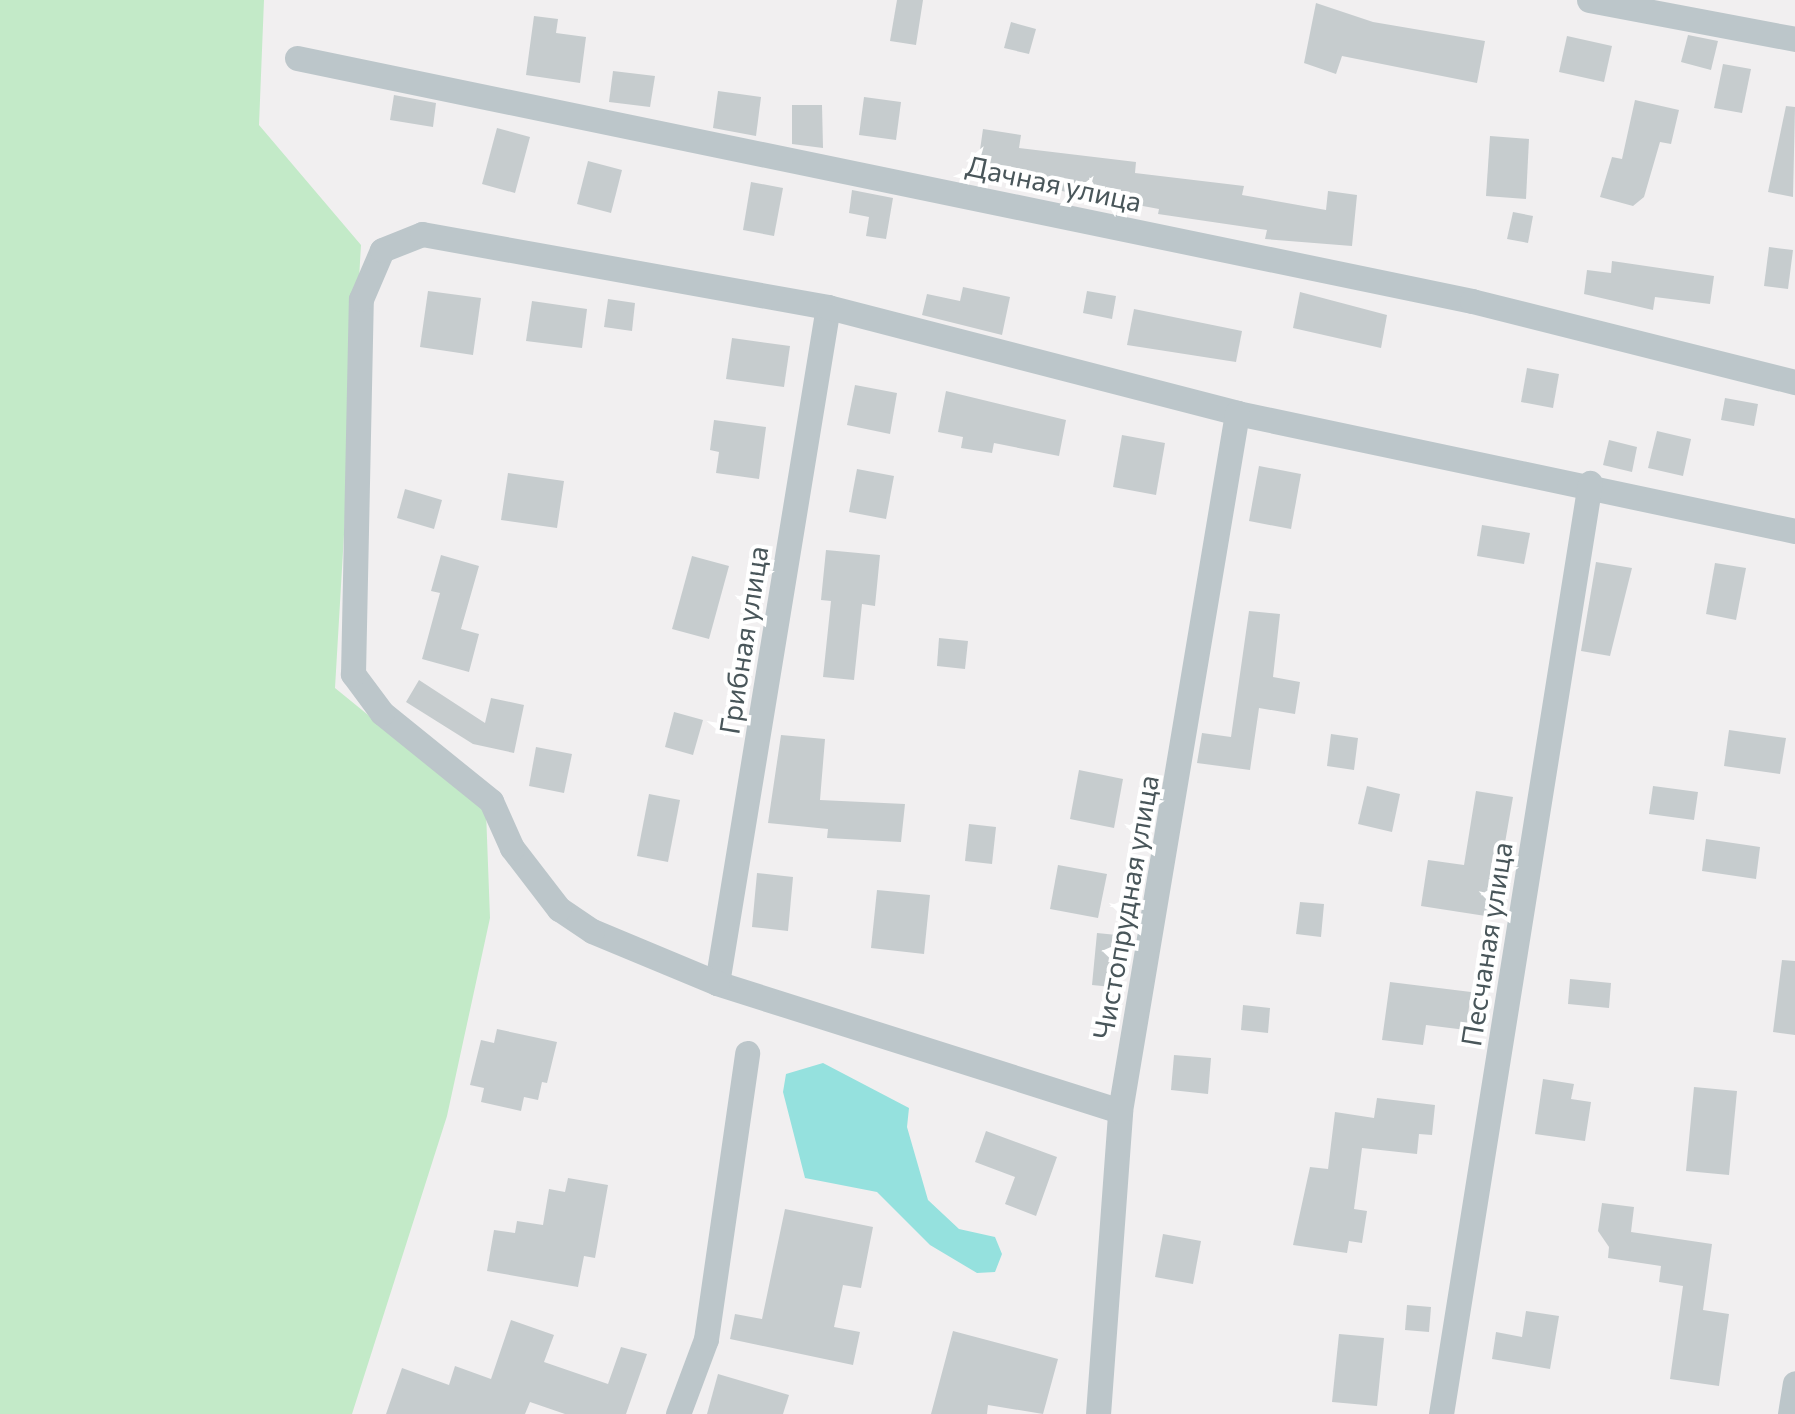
<!DOCTYPE html>
<meta charset="utf-8">
<style>
body{margin:0}
#map{position:relative;width:1795px;height:1414px;overflow:hidden;background:#f1eff0;font-family:Commissioner,sans-serif}
div>[style]{position:absolute}
.green>*{inset:0;background:#c3eac8}
.water>*{inset:0;background:#95e1de}
.building>*{inset:0;background:#c6ccce}
.street>*{height:25px;margin:-12.5px;padding:0 12.5px;transform-origin:12.5px;border-radius:12.5px;background:#bcc6ca}
span{translate:-50% -50%;white-space:nowrap;text-align:center;line-height:1.15;-webkit-text-stroke:8px #fff;paint-order:stroke}
.street-label{font-size:28px;color:#49565a}
</style>
<div id="map">
<div class="green">
<div style="clip-path:polygon(0 0,264px 0,259px 125px,361px 245px,335px 688px,486px 811px,490px 918px,447px 1116px,352px 1414px,0 1414px)"></div>
</div>
<div class="water">
<div style="clip-path:polygon(823px 1063px,909px 1108px,907px 1127px,928px 1200px,959px 1229px,995px 1237px,1002px 1254px,995px 1272px,977px 1273px,930px 1245px,877px 1192px,805px 1178px,783px 1092px,786px 1074px)"></div>
</div>
<div class="building">
<div style="clip-path:polygon(897px 0,923px 0,916px 45px,890px 41px)"></div>
<div style="clip-path:polygon(1316px 3px,1373px 22px,1485px 41px,1477px 83px,1342px 56px,1336px 74px,1304px 63px)"></div>
<div style="clip-path:polygon(534px 16px,558px 19px,556px 33px,586px 37px,580px 83px,526px 75px)"></div>
<div style="clip-path:polygon(1011px 22px,1036px 29px,1029px 54px,1004px 48px)"></div>
<div style="clip-path:polygon(1688px 35px,1718px 41px,1711px 70px,1681px 62px)"></div>
<div style="clip-path:polygon(1567px 36px,1612px 46px,1604px 82px,1559px 72px)"></div>
<div style="clip-path:polygon(1723px 64px,1751px 69px,1742px 113px,1714px 108px)"></div>
<div style="clip-path:polygon(613px 71px,655px 76px,650px 107px,609px 102px)"></div>
<div style="clip-path:polygon(718px 91px,761px 97px,756px 136px,713px 128px)"></div>
<div style="clip-path:polygon(394px 95px,436px 103px,433px 127px,390px 120px)"></div>
<div style="clip-path:polygon(864px 97px,901px 102px,896px 140px,859px 135px)"></div>
<div style="clip-path:polygon(1635px 100px,1679px 110px,1671px 144px,1660px 142px,1644px 197px,1633px 206px,1600px 197px,1612px 157px,1622px 159px)"></div>
<div style="clip-path:polygon(792px 105px,822px 105px,823px 148px,792px 144px)"></div>
<div style="clip-path:polygon(1786px 106px,1795px 107px,1793px 197px,1768px 192px)"></div>
<div style="clip-path:polygon(497px 128px,530px 137px,515px 193px,482px 184px)"></div>
<div style="clip-path:polygon(983px 129px,1021px 135px,1019px 148px,1136px 162px,1135px 173px,1244px 186px,1242px 195px,1326px 210px,1328px 191px,1357px 195px,1352px 246px,1265px 239px,1267px 230px,1158px 214px,1159px 209px,1040px 187px,1041px 180px,977px 171px)"></div>
<div style="clip-path:polygon(1490px 136px,1529px 139px,1526px 199px,1486px 196px)"></div>
<div style="clip-path:polygon(588px 161px,622px 170px,611px 213px,577px 204px)"></div>
<div style="clip-path:polygon(751px 182px,783px 188px,774px 236px,743px 230px)"></div>
<div style="clip-path:polygon(852px 190px,893px 198px,886px 239px,866px 236px,869px 217px,849px 213px)"></div>
<div style="clip-path:polygon(1513px 212px,1533px 216px,1528px 243px,1507px 239px)"></div>
<div style="clip-path:polygon(1769px 247px,1793px 250px,1788px 289px,1764px 286px)"></div>
<div style="clip-path:polygon(1612px 261px,1714px 276px,1710px 304px,1655px 297px,1653px 310px,1584px 294px,1587px 270px,1611px 273px)"></div>
<div style="clip-path:polygon(963px 287px,1010px 297px,1002px 335px,922px 315px,927px 294px,960px 301px)"></div>
<div style="clip-path:polygon(428px 291px,481px 298px,473px 355px,420px 347px)"></div>
<div style="clip-path:polygon(1087px 291px,1116px 296px,1112px 319px,1083px 313px)"></div>
<div style="clip-path:polygon(1300px 292px,1387px 315px,1381px 348px,1293px 328px)"></div>
<div style="clip-path:polygon(608px 299px,635px 303px,632px 331px,604px 327px)"></div>
<div style="clip-path:polygon(532px 301px,587px 309px,582px 348px,526px 341px)"></div>
<div style="clip-path:polygon(1134px 309px,1242px 331px,1236px 362px,1127px 345px)"></div>
<div style="clip-path:polygon(732px 338px,790px 346px,784px 387px,726px 379px)"></div>
<div style="clip-path:polygon(1527px 368px,1559px 374px,1553px 408px,1521px 402px)"></div>
<div style="clip-path:polygon(855px 385px,897px 393px,890px 434px,847px 425px)"></div>
<div style="clip-path:polygon(946px 391px,1066px 420px,1059px 456px,994px 443px,992px 453px,961px 448px,963px 437px,938px 432px)"></div>
<div style="clip-path:polygon(1725px 398px,1758px 404px,1754px 426px,1721px 420px)"></div>
<div style="clip-path:polygon(714px 420px,766px 427px,759px 479px,716px 473px,719px 452px,710px 450px)"></div>
<div style="clip-path:polygon(1657px 431px,1691px 439px,1683px 476px,1648px 468px)"></div>
<div style="clip-path:polygon(1122px 435px,1165px 443px,1156px 495px,1113px 487px)"></div>
<div style="clip-path:polygon(1609px 440px,1637px 447px,1632px 472px,1603px 465px)"></div>
<div style="clip-path:polygon(1259px 466px,1301px 474px,1291px 529px,1249px 521px)"></div>
<div style="clip-path:polygon(857px 469px,894px 476px,886px 519px,849px 512px)"></div>
<div style="clip-path:polygon(508px 473px,564px 481px,557px 528px,501px 520px)"></div>
<div style="clip-path:polygon(405px 489px,442px 500px,434px 529px,397px 518px)"></div>
<div style="clip-path:polygon(1482px 525px,1530px 533px,1524px 564px,1477px 556px)"></div>
<div style="clip-path:polygon(826px 550px,880px 555px,875px 606px,862px 604px,854px 680px,823px 677px,831px 601px,821px 600px)"></div>
<div style="clip-path:polygon(441px 555px,479px 566px,461px 629px,479px 634px,469px 672px,422px 659px,440px 593px,431px 591px)"></div>
<div style="clip-path:polygon(692px 556px,729px 566px,709px 639px,672px 629px)"></div>
<div style="clip-path:polygon(1596px 562px,1632px 568px,1610px 656px,1581px 651px)"></div>
<div style="clip-path:polygon(1715px 563px,1746px 568px,1736px 620px,1706px 614px)"></div>
<div style="clip-path:polygon(1249px 611px,1280px 614px,1273px 677px,1300px 682px,1295px 714px,1259px 708px,1250px 770px,1197px 763px,1202px 733px,1231px 737px)"></div>
<div style="clip-path:polygon(939px 638px,968px 641px,965px 669px,937px 666px)"></div>
<div style="clip-path:polygon(419px 680px,485px 723px,491px 698px,524px 705px,514px 753px,473px 744px,406px 702px)"></div>
<div style="clip-path:polygon(674px 712px,703px 720px,693px 755px,665px 747px)"></div>
<div style="clip-path:polygon(1729px 730px,1786px 738px,1780px 774px,1724px 766px)"></div>
<div style="clip-path:polygon(1331px 734px,1358px 738px,1354px 770px,1327px 766px)"></div>
<div style="clip-path:polygon(781px 735px,825px 739px,820px 800px,905px 804px,901px 842px,827px 838px,828px 829px,768px 823px)"></div>
<div style="clip-path:polygon(536px 747px,572px 754px,564px 793px,529px 786px)"></div>
<div style="clip-path:polygon(1079px 770px,1123px 779px,1114px 828px,1070px 819px)"></div>
<div style="clip-path:polygon(1367px 786px,1400px 794px,1392px 832px,1358px 824px)"></div>
<div style="clip-path:polygon(1653px 786px,1698px 792px,1694px 820px,1649px 814px)"></div>
<div style="clip-path:polygon(1476px 791px,1513px 797px,1492px 917px,1421px 906px,1428px 860px,1464px 865px)"></div>
<div style="clip-path:polygon(649px 794px,680px 800px,668px 862px,637px 856px)"></div>
<div style="clip-path:polygon(969px 824px,996px 827px,992px 864px,965px 861px)"></div>
<div style="clip-path:polygon(1706px 839px,1760px 847px,1756px 879px,1702px 871px)"></div>
<div style="clip-path:polygon(1058px 865px,1107px 874px,1098px 918px,1050px 909px)"></div>
<div style="clip-path:polygon(757px 873px,793px 877px,788px 931px,752px 927px)"></div>
<div style="clip-path:polygon(877px 890px,930px 895px,924px 954px,871px 948px)"></div>
<div style="clip-path:polygon(1300px 902px,1324px 904px,1321px 937px,1296px 934px)"></div>
<div style="clip-path:polygon(1097px 933px,1117px 935px,1112px 987px,1092px 985px)"></div>
<div style="clip-path:polygon(1782px 960px,1795px 961px,1795px 1035px,1773px 1032px)"></div>
<div style="clip-path:polygon(1570px 979px,1611px 983px,1609px 1008px,1568px 1004px)"></div>
<div style="clip-path:polygon(1390px 982px,1471px 992px,1466px 1030px,1426px 1025px,1423px 1045px,1382px 1040px)"></div>
<div style="clip-path:polygon(1243px 1005px,1270px 1008px,1268px 1033px,1241px 1030px)"></div>
<div style="clip-path:polygon(497px 1029px,557px 1042px,547px 1083px,542px 1082px,538px 1100px,524px 1097px,521px 1111px,481px 1102px,484px 1088px,470px 1085px,481px 1040px,494px 1043px)"></div>
<div style="clip-path:polygon(1174px 1055px,1211px 1058px,1208px 1094px,1171px 1090px)"></div>
<div style="clip-path:polygon(1543px 1079px,1574px 1084px,1571px 1099px,1591px 1102px,1585px 1141px,1535px 1134px)"></div>
<div style="clip-path:polygon(1694px 1087px,1737px 1091px,1729px 1175px,1686px 1171px)"></div>
<div style="clip-path:polygon(1377px 1098px,1435px 1105px,1432px 1135px,1419px 1134px,1417px 1154px,1362px 1148px,1354px 1209px,1367px 1211px,1362px 1243px,1349px 1241px,1347px 1253px,1293px 1245px,1310px 1167px,1328px 1169px,1335px 1112px,1374px 1118px)"></div>
<div style="clip-path:polygon(986px 1131px,1057px 1157px,1036px 1216px,1005px 1204px,1015px 1177px,975px 1162px)"></div>
<div style="clip-path:polygon(568px 1178px,608px 1185px,595px 1258px,584px 1256px,578px 1287px,487px 1271px,494px 1230px,515px 1233px,517px 1221px,543px 1225px,549px 1189px,565px 1192px)"></div>
<div style="clip-path:polygon(1602px 1203px,1634px 1207px,1631px 1232px,1712px 1244px,1703px 1310px,1729px 1314px,1719px 1386px,1670px 1379px,1683px 1286px,1659px 1282px,1661px 1266px,1608px 1258px,1609px 1247px,1598px 1231px)"></div>
<div style="clip-path:polygon(785px 1209px,873px 1227px,861px 1288px,843px 1285px,834px 1327px,860px 1332px,853px 1365px,730px 1339px,735px 1314px,762px 1319px)"></div>
<div style="clip-path:polygon(1163px 1234px,1201px 1241px,1193px 1284px,1155px 1277px)"></div>
<div style="clip-path:polygon(1407px 1305px,1431px 1307px,1429px 1332px,1405px 1330px)"></div>
<div style="clip-path:polygon(1526px 1311px,1559px 1316px,1550px 1369px,1492px 1359px,1496px 1332px,1522px 1337px)"></div>
<div style="clip-path:polygon(511px 1320px,554px 1335px,544px 1362px,608px 1384px,621px 1347px,647px 1354px,626px 1414px,565px 1414px,530px 1402px,525px 1414px,386px 1414px,402px 1368px,449px 1385px,455px 1366px,491px 1379px)"></div>
<div style="clip-path:polygon(953px 1331px,1058px 1359px,1043px 1414px,988px 1405px,987px 1414px,931px 1414px)"></div>
<div style="clip-path:polygon(1339px 1334px,1384px 1338px,1377px 1406px,1332px 1402px)"></div>
<div style="clip-path:polygon(718px 1374px,789px 1395px,783px 1414px,707px 1414px)"></div>
</div>
<div class="street">
<div style="left:1589px;top:0;width:210px;rotate:10.7deg"></div>
<div style="left:297px;top:58px;width:1200px;rotate:11.68deg"></div>
<div style="left:1472px;top:301px;width:333px;rotate:14.1deg"></div>
<div style="left:717px;top:983px;width:685px;rotate:-80.68deg"></div>
<div style="left:1120px;top:1111px;width:423px;rotate:-162.4deg"></div>
<div style="left:717px;top:983px;width:135px;rotate:-157.4deg"></div>
<div style="left:592px;top:931px;width:40px;rotate:-146deg"></div>
<div style="left:559px;top:909px;width:77px;rotate:-127.6deg"></div>
<div style="left:512px;top:848px;width:51px;rotate:-114.1deg"></div>
<div style="left:491px;top:801px;width:140px;rotate:-141.1deg"></div>
<div style="left:382px;top:713px;width:49px;rotate:-126.6deg"></div>
<div style="left:353px;top:674px;width:375px;rotate:-88.8deg"></div>
<div style="left:361px;top:299px;width:53px;rotate:-66.8deg"></div>
<div style="left:382px;top:250px;width:43px;rotate:-21.8deg"></div>
<div style="left:422px;top:234px;width:413px;rotate:10.2deg"></div>
<div style="left:828px;top:307px;width:423px;rotate:14.5deg"></div>
<div style="left:1237px;top:413px;width:570px;rotate:11.94deg"></div>
<div style="left:678px;top:1414px;width:80px;rotate:-69.5deg"></div>
<div style="left:706px;top:1339px;width:289px;rotate:-81.8deg"></div>
<div style="left:1098px;top:1414px;width:304px;rotate:-85.8deg"></div>
<div style="left:1120px;top:1111px;width:708px;rotate:-80.48deg"></div>
<div style="left:1441px;top:1414px;width:943px;rotate:-80.91deg"></div>
<div style="left:1790px;top:1414px;width:31px;rotate:-81deg"></div>
</div>
<div class="street-label">
<span style="left:1054px;top:183px;rotate:12deg">Дачная улица</span>
<span style="left:743px;top:640px;rotate:-81deg">Грибная улица</span>
<span style="left:1125px;top:907px;rotate:-80deg">Чистопрудная улица</span>
<span style="left:1486px;top:944px;rotate:-81deg">Песчаная улица</span>
</div>
</div>
